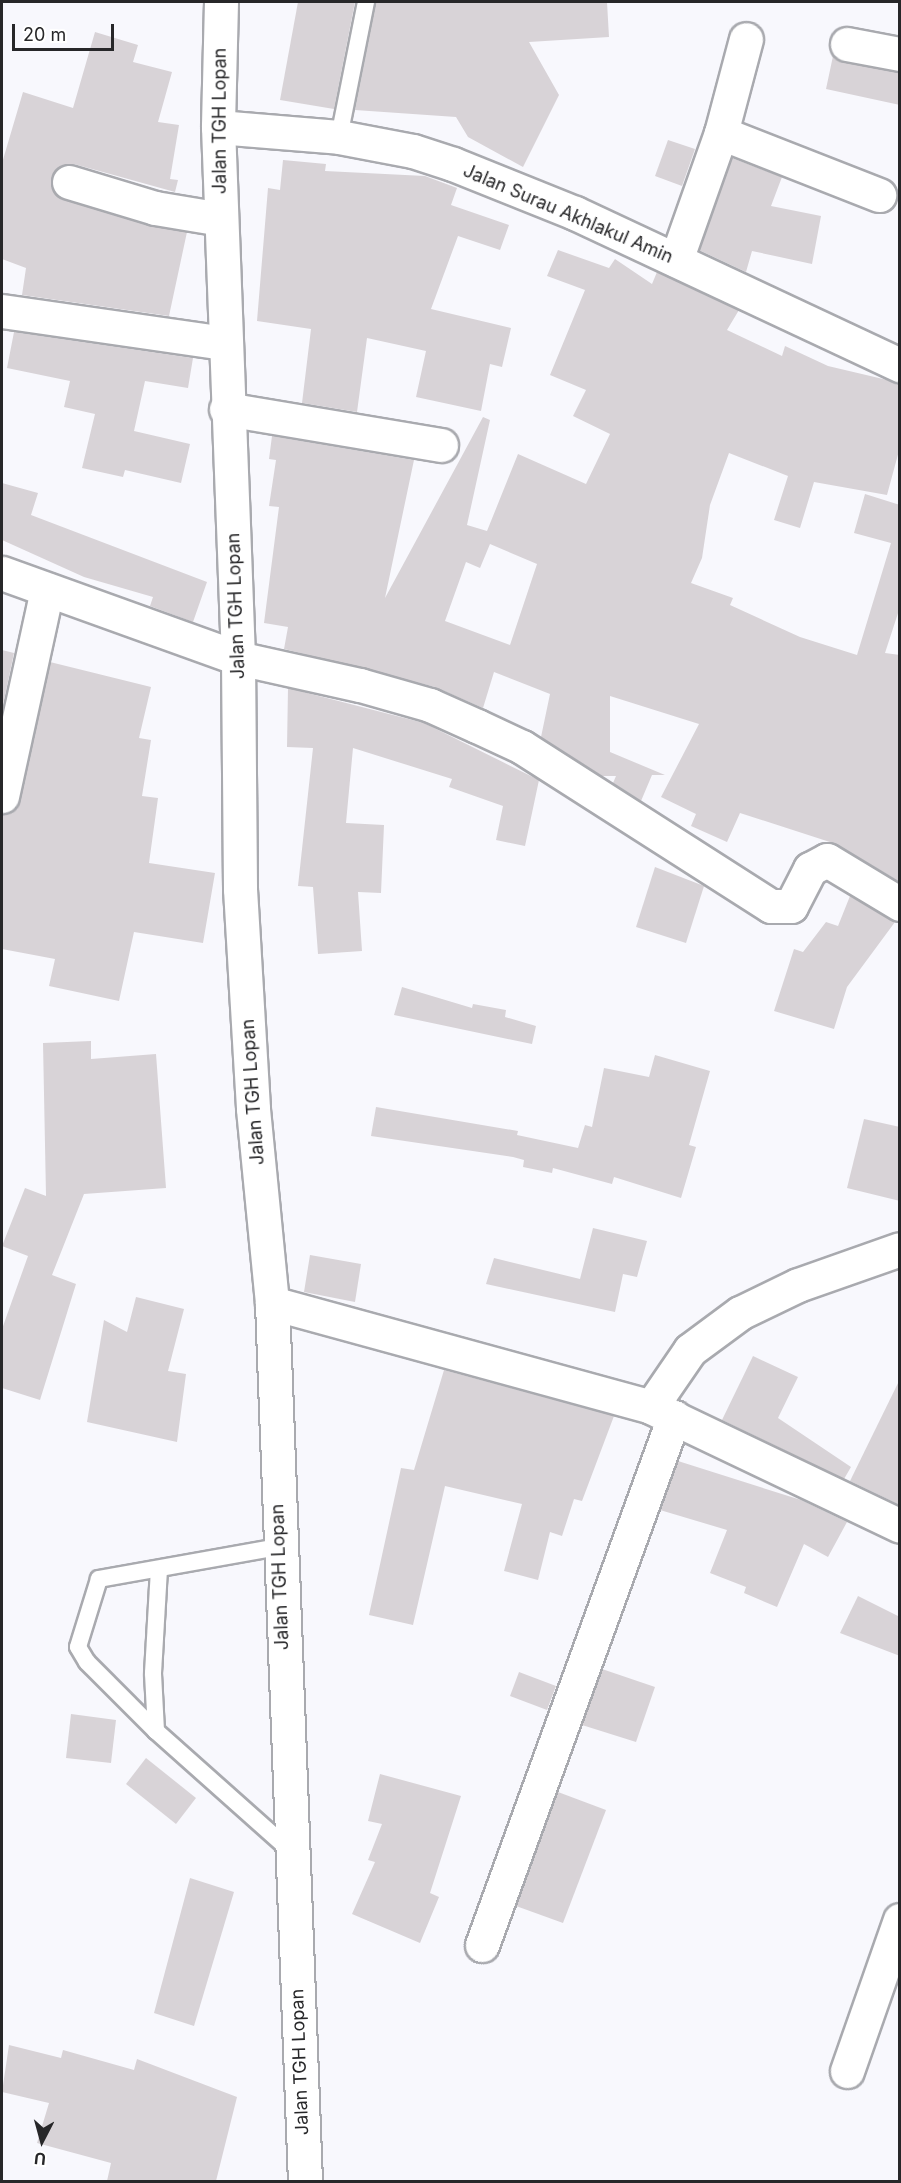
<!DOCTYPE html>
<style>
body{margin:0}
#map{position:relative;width:901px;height:2183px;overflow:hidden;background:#f8f8fd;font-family:Inter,sans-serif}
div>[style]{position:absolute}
.building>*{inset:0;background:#d8d3d7}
.roads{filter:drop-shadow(2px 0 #a9aaaf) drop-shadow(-2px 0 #a9aaaf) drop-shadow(0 2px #a9aaaf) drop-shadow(0 -2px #a9aaaf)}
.service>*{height:16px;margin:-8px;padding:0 8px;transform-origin:8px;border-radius:8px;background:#fff}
.minor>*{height:33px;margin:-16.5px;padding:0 16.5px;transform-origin:16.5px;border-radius:16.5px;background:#fff}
.tertiary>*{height:33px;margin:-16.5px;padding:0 16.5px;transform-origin:16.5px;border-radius:16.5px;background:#fff}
.trunk>*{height:33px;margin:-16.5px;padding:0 16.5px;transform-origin:16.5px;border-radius:16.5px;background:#fff}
span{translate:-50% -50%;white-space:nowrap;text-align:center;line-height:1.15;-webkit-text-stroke:4.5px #fff;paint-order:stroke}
.street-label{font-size:18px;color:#272729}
.frame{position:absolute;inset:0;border:3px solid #272729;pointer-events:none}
.north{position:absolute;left:12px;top:2111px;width:60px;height:60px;-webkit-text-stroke:4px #fff;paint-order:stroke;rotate:186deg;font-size:16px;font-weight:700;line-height:24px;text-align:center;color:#272729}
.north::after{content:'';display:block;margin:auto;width:21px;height:27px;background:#272729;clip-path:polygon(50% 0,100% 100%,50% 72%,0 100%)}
.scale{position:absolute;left:12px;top:24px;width:102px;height:27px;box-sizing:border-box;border:3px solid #272729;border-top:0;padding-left:8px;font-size:18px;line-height:21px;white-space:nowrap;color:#272729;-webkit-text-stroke:4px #fff;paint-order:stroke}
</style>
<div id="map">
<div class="building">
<div style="clip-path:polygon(298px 2px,355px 2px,334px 109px,280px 100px)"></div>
<div style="clip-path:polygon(376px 2px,607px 2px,609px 37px,529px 42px,559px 95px,523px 167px,468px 137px,456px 117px,355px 110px)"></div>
<div style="clip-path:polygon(95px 32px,138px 45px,133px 62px,172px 72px,158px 122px,179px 125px,170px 179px,178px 180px,175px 192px,74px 164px,56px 169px,51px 187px,64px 200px,187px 232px,169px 316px,22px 295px,26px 268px,2px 259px,2px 163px,23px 92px,73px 108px)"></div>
<div style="clip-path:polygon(833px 56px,844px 62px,900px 72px,900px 105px,826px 89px)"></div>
<div style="clip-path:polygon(668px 140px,695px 149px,682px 186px,655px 176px)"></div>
<div style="clip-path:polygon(732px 158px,782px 177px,771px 206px,821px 216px,812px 264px,752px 251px,746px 272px,699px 250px)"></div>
<div style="clip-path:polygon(283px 160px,326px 164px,325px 171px,425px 176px,457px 188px,451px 205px,509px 225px,500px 250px,458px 236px,431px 309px,511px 328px,502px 367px,490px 364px,481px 411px,416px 397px,426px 351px,367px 338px,357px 412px,302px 403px,311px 329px,257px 321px,268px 188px,280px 190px)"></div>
<div style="clip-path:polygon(evenodd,558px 250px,609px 268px,615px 259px,652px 284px,657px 272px,739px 310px,727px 330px,782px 356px,785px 346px,828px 366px,900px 383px,900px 447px,887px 495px,814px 482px,800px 528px,774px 520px,788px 476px,729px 453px,710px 505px,702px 558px,691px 583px,733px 598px,730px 605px,800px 637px,857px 655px,891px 543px,854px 533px,865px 494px,900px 505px,900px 607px,885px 653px,900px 655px,900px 882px,836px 844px,740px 813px,727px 842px,691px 826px,696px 814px,661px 797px,699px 724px,610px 696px,610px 752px,665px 775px,652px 775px,641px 801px,613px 783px,616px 776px,602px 776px,541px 737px,550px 694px,494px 672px,483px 708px,435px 687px,284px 649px,288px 627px,264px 623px,279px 507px,269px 506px,276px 460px,269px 459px,272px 436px,414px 460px,385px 598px,483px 417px,490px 420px,467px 525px,487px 531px,518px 454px,586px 484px,610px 434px,573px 416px,586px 390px,550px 375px,585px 290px,547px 276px,558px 250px,490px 544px,537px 564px,510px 645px,445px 621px,466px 562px,480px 568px,490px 544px)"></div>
<div style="clip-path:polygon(14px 332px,193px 358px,188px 388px,145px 381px,134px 431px,190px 444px,181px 483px,125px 470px,123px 477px,82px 468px,95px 414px,64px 407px,70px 381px,7px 368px)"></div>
<div style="clip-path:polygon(2px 483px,38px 493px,31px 515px,207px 582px,193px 622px,150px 606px,153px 597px,84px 577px,2px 540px)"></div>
<div style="clip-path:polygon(2px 650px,14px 653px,2px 710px)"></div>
<div style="clip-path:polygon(50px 662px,151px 687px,139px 738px,151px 740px,142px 796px,158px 798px,149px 863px,215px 873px,203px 943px,134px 932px,119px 1001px,49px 986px,55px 959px,2px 949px,2px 814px,15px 809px,20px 800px)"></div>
<div style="clip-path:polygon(288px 688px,424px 723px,539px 780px,525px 846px,496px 840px,503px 806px,449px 787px,452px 779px,353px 748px,346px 823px,384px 825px,381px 893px,358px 892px,362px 951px,318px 954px,313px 887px,298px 886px,313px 748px,287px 747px)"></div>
<div style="clip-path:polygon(655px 867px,704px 886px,686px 943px,636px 927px)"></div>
<div style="clip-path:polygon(850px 896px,895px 922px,847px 987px,834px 1029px,774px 1011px,794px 949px,803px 952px,826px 922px,838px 926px)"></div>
<div style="clip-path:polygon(402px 987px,472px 1008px,473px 1004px,506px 1010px,505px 1017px,536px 1026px,532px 1044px,394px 1015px)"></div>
<div style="clip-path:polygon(91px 1041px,91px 1059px,156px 1054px,166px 1188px,84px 1194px,52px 1275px,76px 1284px,40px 1400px,2px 1388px,2px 1329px,28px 1256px,2px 1246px,25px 1188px,46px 1196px,43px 1043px)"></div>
<div style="clip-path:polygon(655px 1055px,710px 1071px,689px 1145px,696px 1147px,681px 1198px,614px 1177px,612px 1184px,553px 1168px,552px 1173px,523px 1167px,524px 1160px,513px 1157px,371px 1136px,376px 1107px,518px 1131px,517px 1135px,578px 1148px,585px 1125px,592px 1127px,604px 1068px,649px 1077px)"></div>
<div style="clip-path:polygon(864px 1119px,900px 1127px,900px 1201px,847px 1188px)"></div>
<div style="clip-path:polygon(593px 1228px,647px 1241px,637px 1277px,623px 1274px,615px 1312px,486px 1284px,494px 1258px,580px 1279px)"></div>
<div style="clip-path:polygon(310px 1255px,361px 1264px,355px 1302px,304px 1292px)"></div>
<div style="clip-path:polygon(136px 1297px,184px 1309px,168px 1371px,186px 1374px,177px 1442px,87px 1422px,104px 1320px,127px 1332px)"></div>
<div style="clip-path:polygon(753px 1356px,798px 1377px,778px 1418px,851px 1467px,844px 1479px,722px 1420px)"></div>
<div style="clip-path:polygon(444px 1370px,614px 1416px,582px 1501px,574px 1499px,562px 1536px,550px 1532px,538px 1580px,504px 1571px,522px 1504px,445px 1486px,413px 1625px,369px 1615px,401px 1468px,414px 1470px)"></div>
<div style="clip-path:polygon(900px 1379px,900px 1505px,850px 1481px)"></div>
<div style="clip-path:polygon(678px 1461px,801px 1500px,847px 1522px,828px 1557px,804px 1544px,777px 1607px,744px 1593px,746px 1587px,710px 1573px,727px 1530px,660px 1510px)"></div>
<div style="clip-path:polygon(858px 1596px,900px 1617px,900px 1656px,840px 1633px)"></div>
<div style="clip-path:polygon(602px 1669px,655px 1687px,636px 1742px,582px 1725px)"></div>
<div style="clip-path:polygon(519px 1672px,556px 1686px,547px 1710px,510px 1696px)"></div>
<div style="clip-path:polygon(71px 1714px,116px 1720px,111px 1763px,66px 1758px)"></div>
<div style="clip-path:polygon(146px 1758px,196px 1798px,176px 1824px,126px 1784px)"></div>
<div style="clip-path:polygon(380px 1774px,461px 1796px,430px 1893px,439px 1897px,420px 1943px,352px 1914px,375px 1862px,368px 1860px,382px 1824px,368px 1821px)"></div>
<div style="clip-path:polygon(558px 1792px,606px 1810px,563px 1923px,516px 1906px)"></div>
<div style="clip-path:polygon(190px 1878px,234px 1892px,194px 2026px,154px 2013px)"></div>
<div style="clip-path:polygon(9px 2045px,61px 2058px,63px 2050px,134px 2070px,137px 2059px,237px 2097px,216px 2181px,107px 2181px,111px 2163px,37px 2143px,49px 2103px,2px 2092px)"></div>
</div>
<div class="roads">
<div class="service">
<div style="left:339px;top:137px;width:138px;rotate:-78.7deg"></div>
<div style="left:278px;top:1547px;width:182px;rotate:169.9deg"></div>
<div style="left:99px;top:1579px;width:71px;rotate:107.2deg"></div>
<div style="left:78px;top:1647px;width:17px;rotate:59deg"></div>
<div style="left:87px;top:1662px;width:98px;rotate:45deg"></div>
<div style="left:156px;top:1731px;width:182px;rotate:41.7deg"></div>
<div style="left:156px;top:1731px;width:58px;rotate:-93deg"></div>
<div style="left:153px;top:1673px;width:103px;rotate:-86.7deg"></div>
</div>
<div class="minor">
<div style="left:847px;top:44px;width:54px;rotate:10.7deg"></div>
<div style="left:721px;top:133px;width:170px;rotate:21.4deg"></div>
<div style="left:69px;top:182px;width:90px;rotate:16.8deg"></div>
<div style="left:155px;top:208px;width:67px;rotate:9.5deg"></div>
<div style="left:676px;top:260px;width:135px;rotate:-70.5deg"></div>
<div style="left:721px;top:133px;width:97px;rotate:-75.1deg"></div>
<div style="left:2px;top:311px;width:223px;rotate:8.2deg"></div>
<div style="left:226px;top:409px;width:218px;rotate:9.5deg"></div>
<div style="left:238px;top:658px;width:125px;rotate:12.5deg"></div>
<div style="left:360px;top:685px;width:73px;rotate:15.9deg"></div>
<div style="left:430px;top:705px;width:51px;rotate:24.1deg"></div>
<div style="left:477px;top:726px;width:50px;rotate:25deg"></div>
<div style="left:522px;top:747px;width:295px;rotate:32.6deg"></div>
<div style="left:771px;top:906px;width:20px"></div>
<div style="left:791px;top:906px;width:42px;rotate:-62.8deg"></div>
<div style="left:810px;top:869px;width:19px;rotate:-28deg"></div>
<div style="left:827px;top:860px;width:85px;rotate:31.1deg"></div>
<div style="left:2px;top:796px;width:211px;rotate:-77.7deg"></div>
<div style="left:272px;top:1303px;width:393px;rotate:15.3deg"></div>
<div style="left:651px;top:1407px;width:276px;rotate:25.5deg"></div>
<div style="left:651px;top:1407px;width:69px;rotate:-55.6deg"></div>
<div style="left:690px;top:1350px;width:62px;rotate:-36.5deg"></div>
<div style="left:740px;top:1313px;width:64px;rotate:-25.8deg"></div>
<div style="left:798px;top:1285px;width:108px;rotate:-19.4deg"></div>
<div style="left:482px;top:1945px;width:562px;rotate:-70.02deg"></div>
<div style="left:847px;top:2071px;width:160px;rotate:-70.7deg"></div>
</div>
<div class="tertiary">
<div style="left:218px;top:127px;width:121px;rotate:4.7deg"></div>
<div style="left:339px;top:137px;width:75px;rotate:10.7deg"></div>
<div style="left:413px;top:151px;width:42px;rotate:18deg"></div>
<div style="left:453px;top:164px;width:131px;rotate:21.9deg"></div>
<div style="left:575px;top:213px;width:359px;rotate:25.1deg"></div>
<div style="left:2px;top:573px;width:251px;rotate:19.8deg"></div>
</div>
<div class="trunk">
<div style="left:221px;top:2px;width:125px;rotate:91.4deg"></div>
<div style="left:218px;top:127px;width:531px;rotate:87.84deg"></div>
<div style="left:238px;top:658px;width:231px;rotate:89.5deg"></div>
<div style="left:240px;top:889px;width:220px;rotate:86.6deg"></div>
<div style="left:253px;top:1109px;width:195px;rotate:84.4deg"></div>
<div style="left:272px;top:1303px;width:880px;rotate:87.85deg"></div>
</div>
</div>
<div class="street-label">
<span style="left:220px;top:121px;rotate:-90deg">Jalan TGH Lopan</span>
<span style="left:568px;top:214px;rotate:23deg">Jalan Surau Akhlakul Amin</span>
<span style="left:236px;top:606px;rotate:-92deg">Jalan TGH Lopan</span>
<span style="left:253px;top:1092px;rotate:-94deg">Jalan TGH Lopan</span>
<span style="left:280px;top:1577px;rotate:-92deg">Jalan TGH Lopan</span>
<span style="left:300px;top:2062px;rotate:-92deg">Jalan TGH Lopan</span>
</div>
<div class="frame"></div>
<div class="north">U</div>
<div class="scale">20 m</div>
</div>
